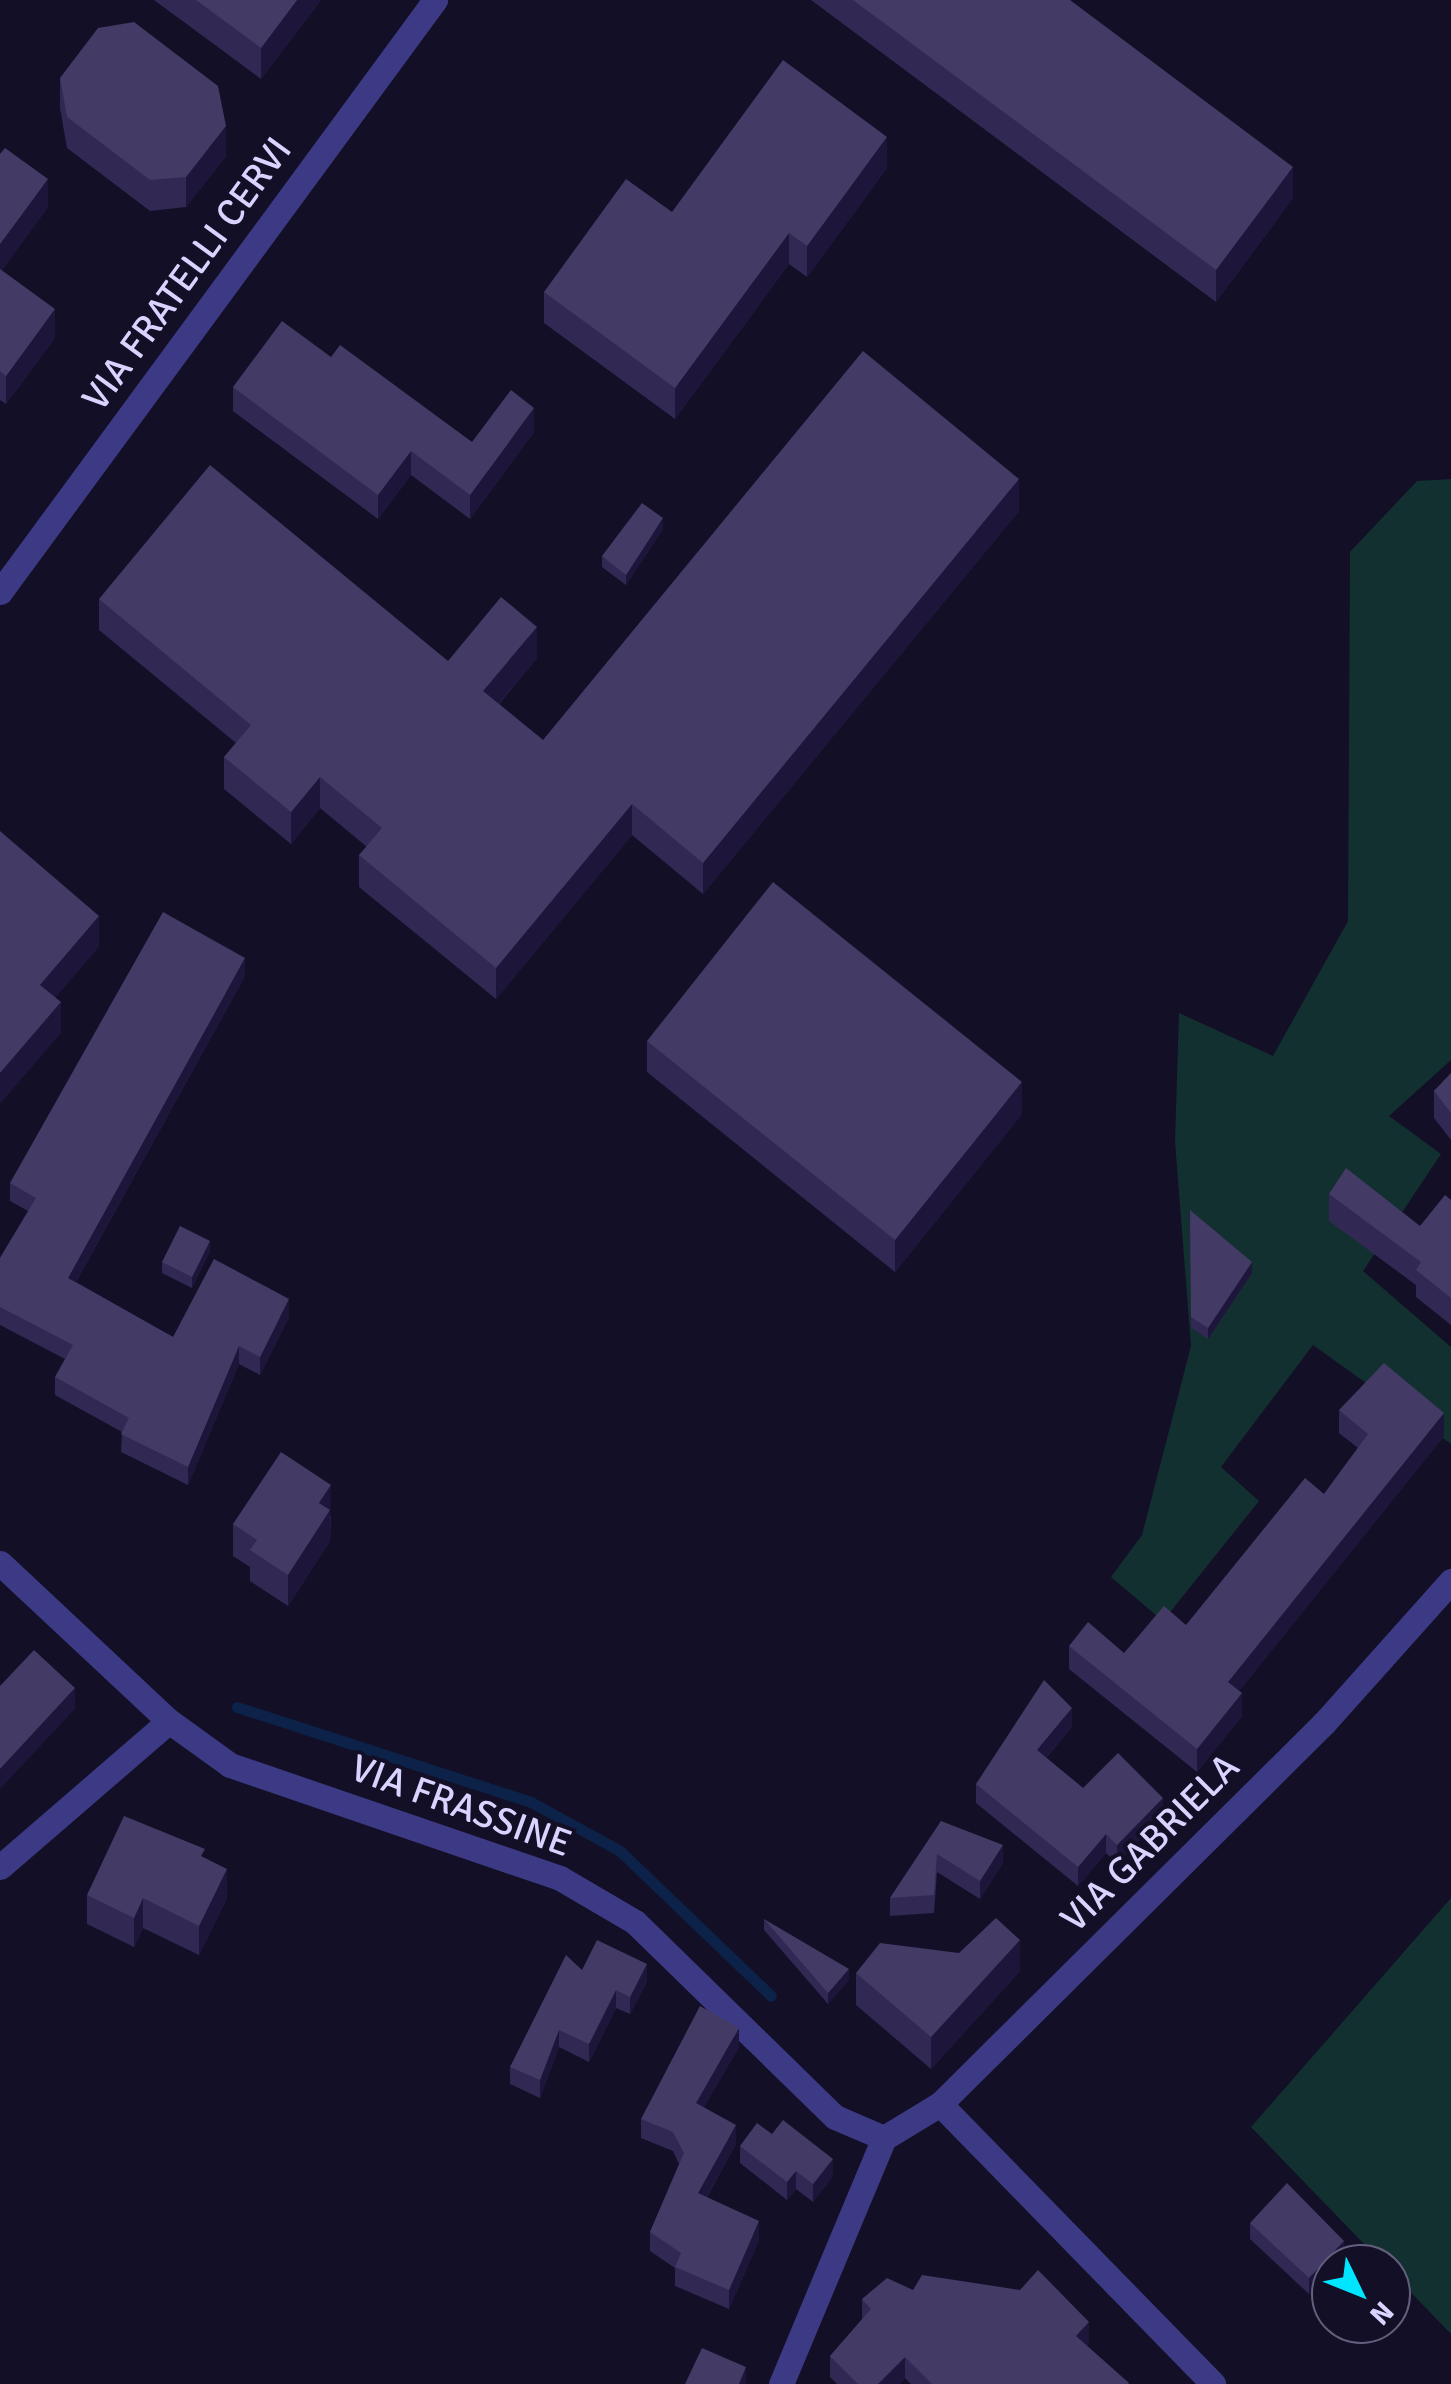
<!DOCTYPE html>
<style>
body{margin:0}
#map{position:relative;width:1451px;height:2384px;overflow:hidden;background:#130f26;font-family:Signika,sans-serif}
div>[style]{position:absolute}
.green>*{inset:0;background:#12302f}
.stream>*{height:11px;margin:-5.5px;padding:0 5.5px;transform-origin:5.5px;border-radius:5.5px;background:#0c2248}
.minor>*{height:25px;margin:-12.5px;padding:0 12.5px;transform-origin:12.5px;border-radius:12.5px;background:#3d3a85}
.wall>*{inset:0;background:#312854}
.shaded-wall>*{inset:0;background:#1d163a}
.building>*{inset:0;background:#433a66}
span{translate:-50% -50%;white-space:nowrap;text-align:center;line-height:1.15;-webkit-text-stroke:8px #130f26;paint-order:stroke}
.street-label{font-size:38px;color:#d9d4ff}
.north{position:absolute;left:1311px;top:2244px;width:100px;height:100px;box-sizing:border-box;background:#130f26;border:2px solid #625e7d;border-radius:50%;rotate:133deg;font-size:28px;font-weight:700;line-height:40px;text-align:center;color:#d9d4ff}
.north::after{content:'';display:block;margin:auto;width:35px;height:45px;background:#00e5ff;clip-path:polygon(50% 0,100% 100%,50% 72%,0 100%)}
</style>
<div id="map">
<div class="green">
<div style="clip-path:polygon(1451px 479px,1451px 1060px,1389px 1116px,1441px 1154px,1363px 1271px,1451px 1347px,1451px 1444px,1313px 1345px,1221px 1467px,1259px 1501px,1163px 1621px,1111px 1577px,1142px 1535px,1191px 1346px,1175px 1142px,1179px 1013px,1273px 1056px,1348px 921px,1350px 552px,1417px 481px)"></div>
<div style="clip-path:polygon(1451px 1898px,1451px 2334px,1251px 2127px)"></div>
</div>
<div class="stream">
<div style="left:237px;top:1707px;width:309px;rotate:17.9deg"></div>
<div style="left:531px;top:1802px;width:102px;rotate:28.8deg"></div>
<div style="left:620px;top:1851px;width:209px;rotate:43.8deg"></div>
</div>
<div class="minor">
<div style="left:0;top:592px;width:735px;rotate:-53.69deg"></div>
<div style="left:0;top:1563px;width:231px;rotate:43.1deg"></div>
<div style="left:169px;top:1721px;width:75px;rotate:35.8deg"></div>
<div style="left:230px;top:1765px;width:349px;rotate:18.9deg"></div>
<div style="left:560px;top:1878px;width:87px;rotate:30.4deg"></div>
<div style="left:635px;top:1922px;width:279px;rotate:44.3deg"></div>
<div style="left:835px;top:2117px;width:53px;rotate:23.2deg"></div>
<div style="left:0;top:1867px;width:223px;rotate:-40.8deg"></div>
<div style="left:940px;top:2104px;width:391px;rotate:45.7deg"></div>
<div style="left:884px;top:2138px;width:66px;rotate:-31.3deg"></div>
<div style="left:940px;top:2104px;width:541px;rotate:-44.78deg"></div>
<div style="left:1324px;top:1723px;width:191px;rotate:-48.2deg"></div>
<div style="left:781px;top:2384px;width:267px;rotate:-67.3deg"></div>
</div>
<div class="wall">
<div style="clip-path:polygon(154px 0,321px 0,261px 79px)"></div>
<div style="clip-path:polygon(811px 0,1070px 0,1293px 198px,1216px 302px)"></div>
<div style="clip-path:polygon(60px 78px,226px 156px,186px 207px,150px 211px,67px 148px,60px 108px)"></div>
<div style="clip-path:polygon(0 154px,48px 207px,2px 270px,55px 338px,6px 404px,0 400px)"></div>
<div style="clip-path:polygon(887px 168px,807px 277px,789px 264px,675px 419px,544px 323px,544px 292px,672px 212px)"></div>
<div style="clip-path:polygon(331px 357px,472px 442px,534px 432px,470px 519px,411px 475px,378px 519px,233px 411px,233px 387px)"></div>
<div style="clip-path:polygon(1019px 511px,703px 894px,632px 835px,496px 999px,359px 887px,359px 855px,367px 847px,320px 808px,291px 844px,224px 789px,224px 757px,236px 743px,99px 630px,99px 599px,448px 661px,537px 658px,499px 704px,543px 740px)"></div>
<div style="clip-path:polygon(663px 529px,626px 585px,602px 567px,602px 556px)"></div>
<div style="clip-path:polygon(245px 976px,76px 1282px,173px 1337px,289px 1317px,260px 1375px,239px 1364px,188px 1485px,121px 1452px,122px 1432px,55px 1395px,55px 1377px,65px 1359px,0 1325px,0 1258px,28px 1211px,10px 1201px,10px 1183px)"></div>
<div style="clip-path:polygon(647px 1041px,1022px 1114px,895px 1272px,647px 1072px)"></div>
<div style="clip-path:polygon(1451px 1073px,1451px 1140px,1434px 1118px,1434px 1091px)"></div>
<div style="clip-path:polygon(1329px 1194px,1420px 1226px,1451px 1200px,1451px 1325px,1416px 1297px,1416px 1285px,1329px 1221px)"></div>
<div style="clip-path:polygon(1190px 1210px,1252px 1273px,1208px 1339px,1191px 1328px)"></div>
<div style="clip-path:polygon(210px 1251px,192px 1288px,162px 1273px,162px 1262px)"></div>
<div style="clip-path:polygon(1339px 1410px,1444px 1436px,1239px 1691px,1242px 1716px,1197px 1772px,1069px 1669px,1069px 1646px,1124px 1653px,1186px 1625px,1324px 1494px,1358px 1448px,1339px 1433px)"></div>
<div style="clip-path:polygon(331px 1516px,330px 1541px,288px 1606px,250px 1581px,250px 1567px,233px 1556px,233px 1524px)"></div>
<div style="clip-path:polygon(1072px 1727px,1046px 1758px,1083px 1788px,1163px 1816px,1117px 1863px,1106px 1853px,1078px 1886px,976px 1803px,976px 1784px)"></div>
<div style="clip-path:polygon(941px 1821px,1003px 1863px,980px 1899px,937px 1872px,934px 1913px,890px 1916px,890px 1898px)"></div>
<div style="clip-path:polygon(205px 1858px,227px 1898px,199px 1955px,143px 1928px,134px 1947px,87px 1924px,87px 1895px)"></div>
<div style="clip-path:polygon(764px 1919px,849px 1980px,828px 2004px,764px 1930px)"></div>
<div style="clip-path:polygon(582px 1970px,647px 1982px,630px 2014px,616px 2008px,589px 2062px,559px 2047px,540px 2098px,510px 2084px,510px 2067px)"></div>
<div style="clip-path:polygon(1020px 1971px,931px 2069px,856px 2005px,856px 1973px)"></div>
<div style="clip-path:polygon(739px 2047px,704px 2107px,736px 2144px,707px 2197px,759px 2240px,729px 2309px,675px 2286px,675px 2268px,650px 2251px,650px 2232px,679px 2164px,673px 2151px,641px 2138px,641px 2119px)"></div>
<div style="clip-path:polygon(772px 2134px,833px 2176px,813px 2202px,796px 2189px,787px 2200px,740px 2163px,740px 2146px)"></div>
<div style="clip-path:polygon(1250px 2223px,1344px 2256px,1337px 2264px,1331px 2264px,1331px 2270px,1309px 2294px,1250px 2239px)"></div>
<div style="clip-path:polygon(913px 2290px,1089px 2343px,1087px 2346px,1129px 2384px,911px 2384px,905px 2378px,900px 2384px,837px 2384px,830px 2377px,830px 2356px,862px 2319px,862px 2299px)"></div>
</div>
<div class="shaded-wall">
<div style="clip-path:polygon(297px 0,321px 0,261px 79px,261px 48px)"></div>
<div style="clip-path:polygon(226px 126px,226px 156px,186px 207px,186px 177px)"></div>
<div style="clip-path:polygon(887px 137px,887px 168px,807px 277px,807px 246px)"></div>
<div style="clip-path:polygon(1293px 167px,1293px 198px,1216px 302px,1216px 270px)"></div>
<div style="clip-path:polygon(48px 179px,48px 207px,0 273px,0 244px)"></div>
<div style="clip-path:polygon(789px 233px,789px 264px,675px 419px,675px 388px)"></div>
<div style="clip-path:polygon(55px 309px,55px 338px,6px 404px,6px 376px)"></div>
<div style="clip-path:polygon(534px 408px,534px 432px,470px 519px,470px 495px)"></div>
<div style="clip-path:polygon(411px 451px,411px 475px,378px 519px,378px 495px)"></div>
<div style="clip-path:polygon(1019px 479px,1019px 511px,703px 894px,703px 863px)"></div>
<div style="clip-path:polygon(663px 518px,663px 529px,626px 585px,626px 575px)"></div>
<div style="clip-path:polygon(537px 627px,537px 658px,483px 722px,483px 691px)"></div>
<div style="clip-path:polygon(320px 777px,320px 808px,291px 844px,291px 812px)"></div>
<div style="clip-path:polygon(632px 804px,632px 835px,496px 999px,496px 968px)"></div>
<div style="clip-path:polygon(99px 916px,99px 947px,40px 1016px,40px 985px)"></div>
<div style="clip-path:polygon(245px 958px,245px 976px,68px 1296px,68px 1278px)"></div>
<div style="clip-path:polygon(61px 1002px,61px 1033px,0 1104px,0 1073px)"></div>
<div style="clip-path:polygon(1022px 1082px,1022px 1114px,895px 1272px,895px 1240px)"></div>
<div style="clip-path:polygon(210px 1241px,210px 1251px,192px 1288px,192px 1277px)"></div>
<div style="clip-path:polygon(1252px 1262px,1252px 1273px,1208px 1339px,1208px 1328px)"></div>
<div style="clip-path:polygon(289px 1299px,289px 1317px,260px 1375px,260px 1357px)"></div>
<div style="clip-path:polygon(239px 1346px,239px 1364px,188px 1485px,188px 1467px)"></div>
<div style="clip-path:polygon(1444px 1413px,1444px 1436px,1228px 1705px,1228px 1682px)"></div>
<div style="clip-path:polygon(331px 1485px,330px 1541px,288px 1606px,288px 1575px,319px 1503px)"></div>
<div style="clip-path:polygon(75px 1688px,75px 1709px,0 1789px,0 1769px)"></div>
<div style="clip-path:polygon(1242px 1693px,1242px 1716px,1197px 1772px,1197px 1749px)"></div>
<div style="clip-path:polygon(1072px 1708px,1072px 1727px,1037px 1768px,1037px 1750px)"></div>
<div style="clip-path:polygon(1163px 1798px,1163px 1816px,1117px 1863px,1117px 1845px)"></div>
<div style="clip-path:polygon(1106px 1834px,1106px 1853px,1078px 1886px,1078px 1867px)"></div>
<div style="clip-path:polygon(1003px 1845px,1003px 1863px,980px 1899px,980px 1881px)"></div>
<div style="clip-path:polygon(227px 1869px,227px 1898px,199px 1955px,199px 1926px)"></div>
<div style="clip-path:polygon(143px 1898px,143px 1928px,134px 1947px,134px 1918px)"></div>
<div style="clip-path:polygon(1020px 1940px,1020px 1971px,931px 2069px,931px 2037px)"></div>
<div style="clip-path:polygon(647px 1964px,647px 1982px,630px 2014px,630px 1997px)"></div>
<div style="clip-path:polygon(849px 1969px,849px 1980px,828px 2004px,828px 1993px)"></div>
<div style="clip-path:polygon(616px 1990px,616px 2008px,589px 2062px,589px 2044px)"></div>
<div style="clip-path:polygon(739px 2028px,739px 2047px,696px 2122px,696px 2103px)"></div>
<div style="clip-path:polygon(559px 2030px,559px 2047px,540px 2098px,540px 2080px)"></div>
<div style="clip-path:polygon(736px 2125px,736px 2144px,698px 2212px,698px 2193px)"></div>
<div style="clip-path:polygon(833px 2159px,833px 2176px,813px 2202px,813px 2184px)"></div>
<div style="clip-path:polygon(796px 2171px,796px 2189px,787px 2200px,787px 2182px)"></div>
<div style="clip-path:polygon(759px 2221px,759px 2240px,729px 2309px,729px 2290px)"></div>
<div style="clip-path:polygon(1344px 2241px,1344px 2256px,1337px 2264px,1331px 2264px,1331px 2270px,1309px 2294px,1309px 2278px)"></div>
<div style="clip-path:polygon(1089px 2322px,1089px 2343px,1076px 2357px,1076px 2336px)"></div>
<div style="clip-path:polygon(905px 2357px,905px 2378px,900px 2384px,878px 2384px)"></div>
<div style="clip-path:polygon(746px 2367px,746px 2384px,739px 2384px)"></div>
</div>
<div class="building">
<div style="clip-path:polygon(196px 0,297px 0,261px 48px)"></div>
<div style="clip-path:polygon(853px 0,1070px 0,1293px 167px,1216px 270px)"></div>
<div style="clip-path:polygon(134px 22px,218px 86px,226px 126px,186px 177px,150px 180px,67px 117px,60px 78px,98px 28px)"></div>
<div style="clip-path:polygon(783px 60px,887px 137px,807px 246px,789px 233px,675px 388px,544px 292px,626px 179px,672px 212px)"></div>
<div style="clip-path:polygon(5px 148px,48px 179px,0 244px,0 154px)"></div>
<div style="clip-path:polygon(0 269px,55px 309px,6px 376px,0 371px)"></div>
<div style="clip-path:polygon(282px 321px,331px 357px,340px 345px,472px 442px,511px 390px,534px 408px,470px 495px,411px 451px,378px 495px,233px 387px)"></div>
<div style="clip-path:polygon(863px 351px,1019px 479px,703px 863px,632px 804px,496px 968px,359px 855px,382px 828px,320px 777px,291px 812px,224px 757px,251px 725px,99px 599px,210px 465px,448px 661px,501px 597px,537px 627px,483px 691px,543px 740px)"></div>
<div style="clip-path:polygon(642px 503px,663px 518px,626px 575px,602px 556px)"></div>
<div style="clip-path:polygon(0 831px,99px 916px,40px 985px,61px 1002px,0 1073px)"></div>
<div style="clip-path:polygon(773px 882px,1022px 1082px,895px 1240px,647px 1041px)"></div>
<div style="clip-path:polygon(163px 912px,245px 958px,68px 1278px,173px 1337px,214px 1259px,289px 1299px,260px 1357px,239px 1346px,188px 1467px,121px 1434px,129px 1418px,55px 1377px,73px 1345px,0 1307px,0 1258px,36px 1198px,10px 1183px)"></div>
<div style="clip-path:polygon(1451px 1073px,1451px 1113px,1434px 1091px)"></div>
<div style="clip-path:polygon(1346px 1168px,1420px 1226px,1445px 1195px,1451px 1200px,1451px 1298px,1416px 1270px,1421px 1262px,1329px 1194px)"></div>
<div style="clip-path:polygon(1190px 1210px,1252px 1262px,1208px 1328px,1191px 1317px)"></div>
<div style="clip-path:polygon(180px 1226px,210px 1241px,192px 1277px,162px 1262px)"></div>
<div style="clip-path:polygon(1384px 1363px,1444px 1413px,1228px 1682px,1242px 1693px,1197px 1749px,1069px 1646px,1088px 1622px,1124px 1653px,1164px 1606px,1186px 1625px,1305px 1478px,1324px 1494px,1368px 1434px,1339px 1410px)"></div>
<div style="clip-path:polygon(281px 1452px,331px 1485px,319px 1503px,330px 1510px,288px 1575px,250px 1550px,257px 1540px,233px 1524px)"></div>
<div style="clip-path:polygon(34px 1650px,75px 1688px,0 1769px,0 1686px)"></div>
<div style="clip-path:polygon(1044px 1680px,1072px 1708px,1037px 1750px,1083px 1788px,1118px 1753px,1163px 1798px,1117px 1845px,1106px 1834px,1078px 1867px,976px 1784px)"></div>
<div style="clip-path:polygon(124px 1816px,205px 1849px,201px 1856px,227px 1869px,199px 1926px,143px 1898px,134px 1918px,87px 1895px)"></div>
<div style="clip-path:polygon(941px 1821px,1003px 1845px,980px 1881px,937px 1854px,934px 1895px,890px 1898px)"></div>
<div style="clip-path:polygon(996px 1918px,1020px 1940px,931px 2037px,856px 1973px,880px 1943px,959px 1953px)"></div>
<div style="clip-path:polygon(764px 1919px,849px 1969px,828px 1993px)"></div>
<div style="clip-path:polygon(597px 1940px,647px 1964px,630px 1997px,616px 1990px,589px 2044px,559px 2030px,540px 2080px,510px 2067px,566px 1955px,582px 1970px)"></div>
<div style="clip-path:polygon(700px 2006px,739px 2028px,696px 2103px,736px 2125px,698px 2193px,759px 2221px,729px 2290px,675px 2267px,681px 2253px,650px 2232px,684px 2153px,673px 2132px,641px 2119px)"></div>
<div style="clip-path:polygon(783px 2120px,833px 2159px,813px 2184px,796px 2171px,787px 2182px,740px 2146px,757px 2123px,772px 2134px)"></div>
<div style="clip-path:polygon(1287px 2183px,1344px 2241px,1309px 2278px,1250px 2223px)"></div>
<div style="clip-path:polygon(1038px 2270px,1089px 2322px,1076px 2336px,1129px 2383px,1128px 2384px,932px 2384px,905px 2357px,878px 2384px,858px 2384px,830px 2356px,871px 2309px,862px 2299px,887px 2278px,913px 2290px,922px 2275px,1020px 2290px)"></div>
<div style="clip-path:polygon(702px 2348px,746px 2367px,739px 2384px,685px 2384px)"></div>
</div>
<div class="street-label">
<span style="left:187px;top:274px;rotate:-54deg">VIA FRATELLI CERVI</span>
<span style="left:461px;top:1806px;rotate:20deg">VIA FRASSINE</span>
<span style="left:1150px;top:1843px;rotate:-45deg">VIA GABRIELA</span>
</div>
<div class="north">N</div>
</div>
